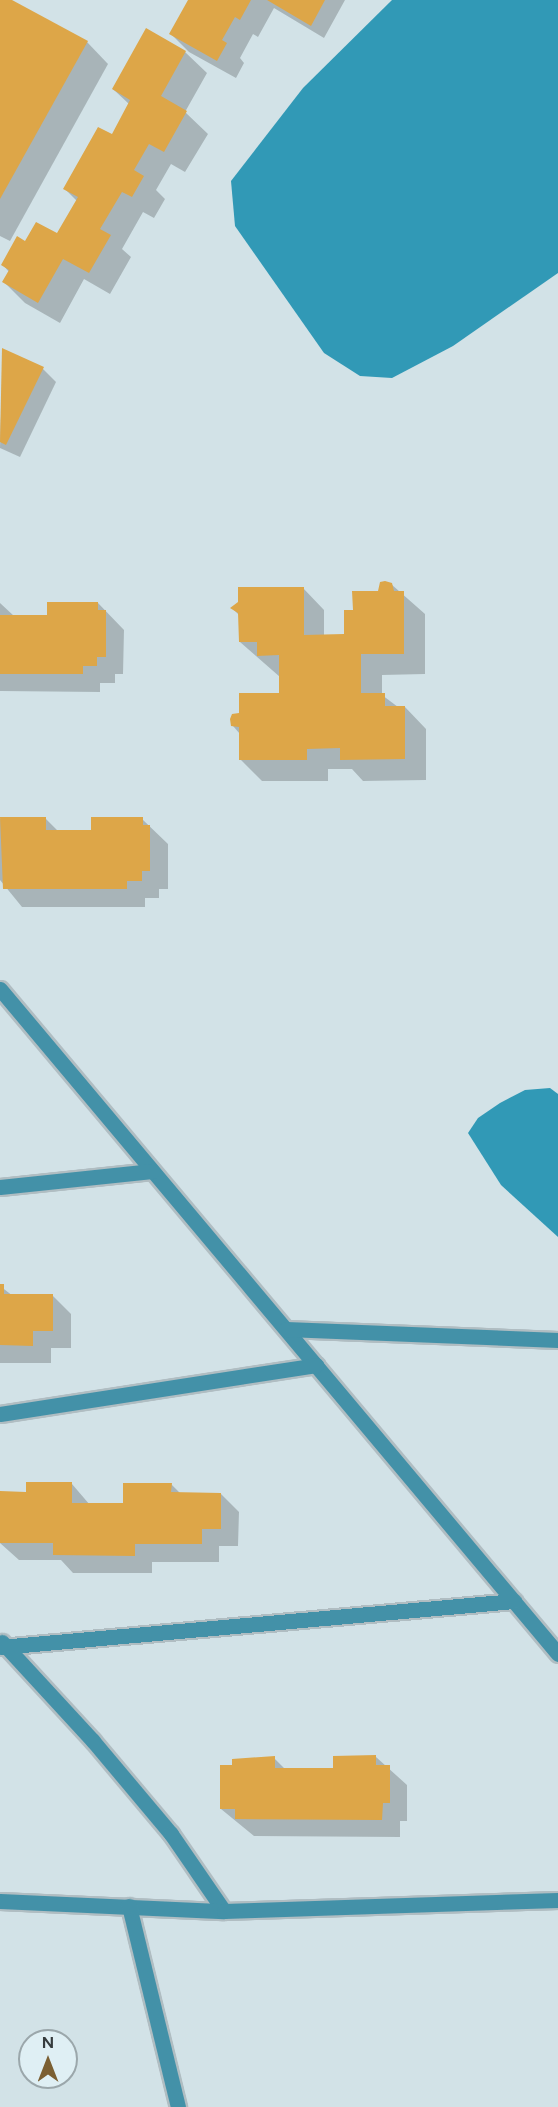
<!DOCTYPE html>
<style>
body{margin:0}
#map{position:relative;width:558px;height:2107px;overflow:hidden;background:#d2e2e7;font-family:Figtree,sans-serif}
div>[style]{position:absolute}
.water>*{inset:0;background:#3199b6}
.shadow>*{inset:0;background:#0003}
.building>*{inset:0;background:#dda648}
.roads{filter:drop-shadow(2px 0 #b0bdc2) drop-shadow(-2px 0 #b0bdc2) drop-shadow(0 2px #b0bdc2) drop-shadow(0 -2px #b0bdc2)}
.minor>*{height:15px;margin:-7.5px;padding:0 7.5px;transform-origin:7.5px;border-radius:7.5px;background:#4391a8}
span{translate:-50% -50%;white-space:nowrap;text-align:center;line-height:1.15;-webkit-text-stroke:6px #dfeff4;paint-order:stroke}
.north{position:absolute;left:18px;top:2029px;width:60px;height:60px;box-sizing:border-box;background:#dfeff4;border:2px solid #9ba7ab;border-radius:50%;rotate:0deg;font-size:16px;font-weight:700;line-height:24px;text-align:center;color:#363c3e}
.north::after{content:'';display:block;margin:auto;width:21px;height:27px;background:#7b5f32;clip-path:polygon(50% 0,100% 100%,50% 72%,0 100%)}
</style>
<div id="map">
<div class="water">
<div style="clip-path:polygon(392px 0,558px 0,558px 273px,453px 346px,392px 378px,360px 376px,324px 353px,235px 226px,231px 181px,303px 88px)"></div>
<div style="clip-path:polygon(550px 1088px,558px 1094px,558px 1237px,501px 1185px,468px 1133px,478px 1118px,500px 1103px,525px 1090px)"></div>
</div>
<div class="shadow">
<div style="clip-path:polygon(0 0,9px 0,87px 42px,108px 64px,10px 241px,0 236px)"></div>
<div style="clip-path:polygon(189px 0,345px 0,324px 38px,274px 8px,258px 37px,253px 34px,240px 58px,244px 63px,236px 78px,189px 52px,171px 34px)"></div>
<div style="clip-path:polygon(185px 52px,207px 73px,185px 112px,208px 134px,185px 172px,171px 164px,156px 190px,165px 199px,154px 218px,143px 212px,122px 249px,131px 257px,110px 294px,84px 279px,60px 323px,25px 303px,4px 282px,9px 272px,3px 265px,26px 243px,57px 235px,77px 201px,65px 189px,112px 136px,130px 105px,113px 89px)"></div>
<div style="clip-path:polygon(3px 350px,43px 369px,56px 382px,20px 457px,0 448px)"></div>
<div style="clip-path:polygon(391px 584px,425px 614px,425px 674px,382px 675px,382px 695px,398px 707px,405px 707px,426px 729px,426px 780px,363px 781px,352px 769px,328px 769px,328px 781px,262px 781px,241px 760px,240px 734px,233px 726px,240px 714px,280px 694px,280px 677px,240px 642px,240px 616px,232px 608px,303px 588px,324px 610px,324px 636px,345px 636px,354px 611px)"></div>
<div style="clip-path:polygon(0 603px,14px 616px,48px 616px,98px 603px,124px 630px,123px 674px,115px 674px,115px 683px,100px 683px,100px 692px,0 691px)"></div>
<div style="clip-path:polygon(0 819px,46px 819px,58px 831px,93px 831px,142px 819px,168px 844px,168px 889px,159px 889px,159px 898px,145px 898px,145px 907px,22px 907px,0 880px)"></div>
<div style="clip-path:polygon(0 1286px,13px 1296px,53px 1296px,71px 1314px,71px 1348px,51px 1348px,51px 1363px,0 1363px)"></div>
<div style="clip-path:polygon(72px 1484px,90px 1505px,124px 1505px,171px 1484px,181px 1494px,221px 1494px,239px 1512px,238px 1546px,219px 1546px,219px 1562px,152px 1562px,152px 1573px,73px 1573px,61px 1560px,19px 1560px,0 1543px,0 1493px,28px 1493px)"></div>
<div style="clip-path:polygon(376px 1757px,407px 1785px,407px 1821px,400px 1821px,400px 1837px,254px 1836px,221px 1809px,233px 1766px,274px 1758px,286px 1770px,335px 1770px)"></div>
</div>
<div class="building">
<div style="clip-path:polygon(0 0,12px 0,88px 41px,0 199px)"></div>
<div style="clip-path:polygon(188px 0,251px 0,240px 20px,235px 17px,222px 40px,227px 43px,217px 61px,169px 34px)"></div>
<div style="clip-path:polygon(267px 0,325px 0,311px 26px)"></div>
<div style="clip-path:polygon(146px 28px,186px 51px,161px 96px,187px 111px,164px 152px,149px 144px,134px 170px,144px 176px,132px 197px,122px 192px,100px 229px,111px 235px,89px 273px,63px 259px,38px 303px,2px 282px,9px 270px,1px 265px,17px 236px,25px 241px,36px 222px,57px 233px,78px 197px,63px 189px,98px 127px,112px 134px,130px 100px,112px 89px)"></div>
<div style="clip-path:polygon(2px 348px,44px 367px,6px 445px,0 442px)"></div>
<div style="clip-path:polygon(385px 581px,392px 583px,394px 591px,404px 591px,404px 654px,361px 654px,361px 693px,385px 693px,385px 706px,405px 706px,405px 759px,340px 760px,340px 748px,307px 749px,307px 760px,239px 760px,239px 727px,231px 726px,230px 719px,232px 714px,239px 713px,239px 693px,279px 693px,279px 655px,257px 656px,257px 642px,239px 642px,238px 613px,230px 608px,238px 602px,238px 587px,304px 587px,304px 635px,344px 634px,344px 610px,353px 610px,352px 591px,378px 591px,380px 582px)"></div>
<div style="clip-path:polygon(47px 602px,98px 602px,98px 610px,106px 610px,106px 657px,97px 657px,97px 666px,83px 666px,83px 674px,0 674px,0 615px,47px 615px)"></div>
<div style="clip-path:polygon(0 817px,46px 817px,46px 830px,91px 830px,91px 817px,143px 817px,143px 825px,150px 825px,150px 871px,142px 871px,142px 881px,127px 881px,127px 889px,3px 889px)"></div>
<div style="clip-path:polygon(0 1284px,4px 1284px,4px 1294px,53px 1294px,53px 1331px,33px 1331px,33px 1346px,0 1345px)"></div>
<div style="clip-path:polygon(26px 1482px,72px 1482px,72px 1503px,123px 1503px,123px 1483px,172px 1483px,171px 1492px,221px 1493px,221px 1529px,202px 1529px,202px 1544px,135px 1544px,135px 1556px,53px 1555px,53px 1543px,0 1543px,0 1491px,26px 1492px)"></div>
<div style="clip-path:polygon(376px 1755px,376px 1765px,390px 1765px,390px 1803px,383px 1803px,382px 1820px,235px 1819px,235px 1809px,220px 1809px,220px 1765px,232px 1765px,232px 1759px,275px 1756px,275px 1768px,333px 1768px,333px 1756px)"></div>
</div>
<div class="roads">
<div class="minor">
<div style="left:0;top:989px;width:868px;rotate:50deg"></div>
<div style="left:0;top:1187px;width:153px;rotate:-6deg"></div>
<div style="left:286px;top:1329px;width:272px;rotate:2.3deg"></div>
<div style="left:0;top:1414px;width:320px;rotate:-8.8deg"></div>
<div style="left:2px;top:1642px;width:134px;rotate:47.4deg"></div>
<div style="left:93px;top:1741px;width:121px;rotate:50deg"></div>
<div style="left:171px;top:1834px;width:93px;rotate:55.5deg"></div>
<div style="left:0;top:1647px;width:516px;rotate:-5.11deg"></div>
<div style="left:0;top:1901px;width:224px;rotate:2.6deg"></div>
<div style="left:224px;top:1911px;width:334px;rotate:-1.9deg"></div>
<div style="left:129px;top:1906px;width:207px;rotate:76.3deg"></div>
</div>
</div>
<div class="north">N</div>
</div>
